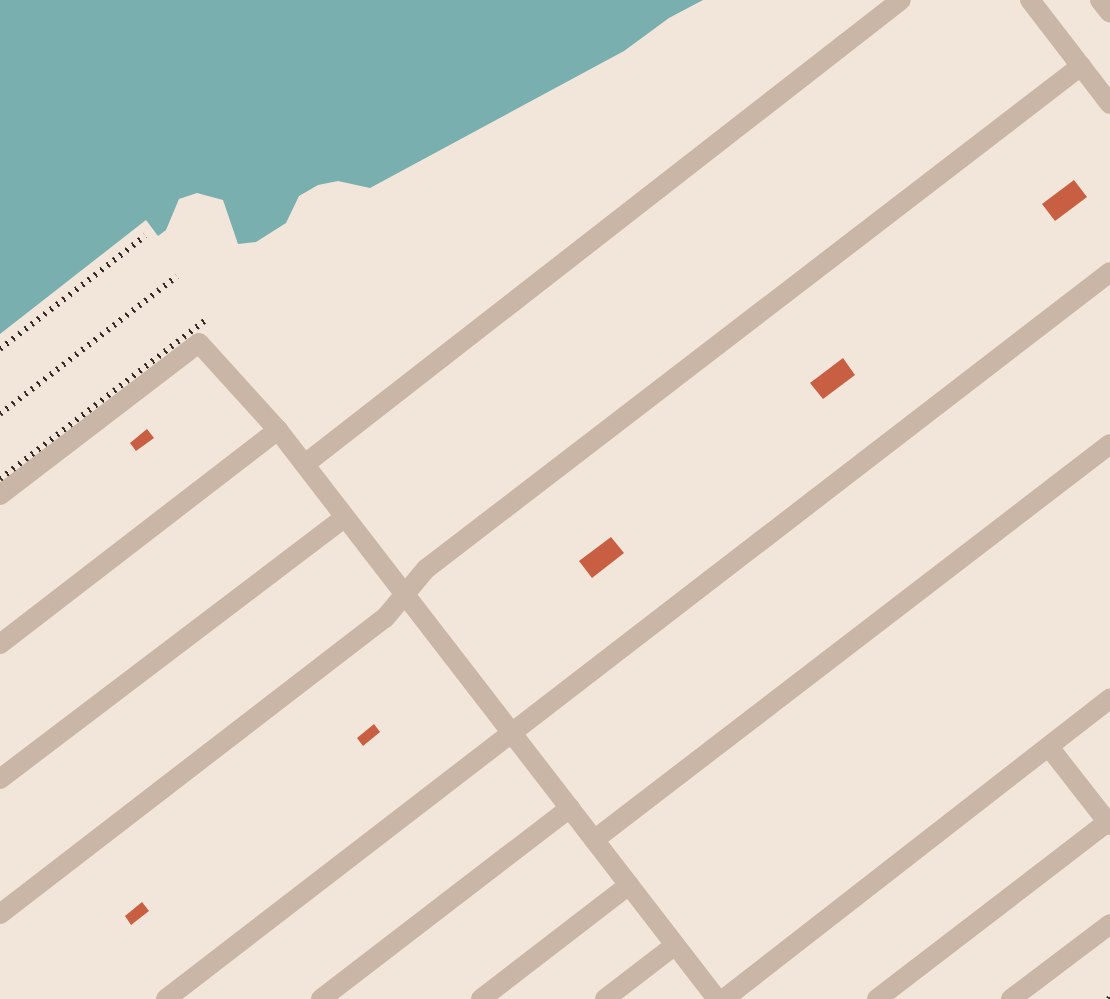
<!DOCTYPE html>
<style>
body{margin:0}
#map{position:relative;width:1110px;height:999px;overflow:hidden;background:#f2e6da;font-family:Inter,sans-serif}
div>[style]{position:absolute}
.water>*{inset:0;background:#79afaf}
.building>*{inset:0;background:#c85f43}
.minor>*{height:20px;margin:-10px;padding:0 10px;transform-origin:10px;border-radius:10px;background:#cab6a6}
.rail>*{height:6px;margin-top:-3px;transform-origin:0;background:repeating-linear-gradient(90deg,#362b27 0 2px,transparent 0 8px)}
span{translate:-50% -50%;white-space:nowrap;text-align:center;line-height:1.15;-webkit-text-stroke:6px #faf0e7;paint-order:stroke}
</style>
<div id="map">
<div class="water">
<div style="clip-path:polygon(0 0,703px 0,669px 18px,624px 51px,370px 188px,338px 181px,318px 185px,299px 196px,286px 223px,256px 242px,238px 244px,223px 200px,197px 193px,179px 199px,166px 230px,158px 236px,146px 220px,0 334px)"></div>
</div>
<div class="building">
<div style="clip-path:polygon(1074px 180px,1087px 197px,1055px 221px,1042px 204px)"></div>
<div style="clip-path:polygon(843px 358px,855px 375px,823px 399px,810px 383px)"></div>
<div style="clip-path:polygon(147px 429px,154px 438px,136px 451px,130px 443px)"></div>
<div style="clip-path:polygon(611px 537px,624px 553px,592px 578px,579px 561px)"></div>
<div style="clip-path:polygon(374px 724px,380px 732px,363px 746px,357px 738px)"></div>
<div style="clip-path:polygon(142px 902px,149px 911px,131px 925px,125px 916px)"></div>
</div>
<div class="minor">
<div style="left:1030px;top:0;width:131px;rotate:52.4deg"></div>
<div style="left:1100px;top:0;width:16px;rotate:52deg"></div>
<div style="left:305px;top:464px;width:755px;rotate:-37.9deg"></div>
<div style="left:0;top:495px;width:250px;rotate:-37.4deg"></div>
<div style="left:199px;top:343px;width:118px;rotate:47.8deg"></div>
<div style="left:278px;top:430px;width:719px;rotate:52.35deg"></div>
<div style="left:0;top:644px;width:351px;rotate:-37.6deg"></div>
<div style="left:1049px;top:747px;width:99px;rotate:52deg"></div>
<div style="left:0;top:779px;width:433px;rotate:-37.2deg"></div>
<div style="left:594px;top:840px;width:650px;rotate:-37.5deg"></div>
<div style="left:0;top:914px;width:486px;rotate:-37.6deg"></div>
<div style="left:385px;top:618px;width:64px;rotate:-50.1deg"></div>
<div style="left:426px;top:569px;width:826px;rotate:-37.52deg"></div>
<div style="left:166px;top:999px;width:1191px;rotate:-37.6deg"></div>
<div style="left:321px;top:999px;width:314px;rotate:-37.5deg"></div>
<div style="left:481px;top:999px;width:187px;rotate:-37.6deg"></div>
<div style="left:605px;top:999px;width:88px;rotate:-37.6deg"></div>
<div style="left:724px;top:999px;width:489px;rotate:-37.9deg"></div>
<div style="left:877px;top:999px;width:294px;rotate:-37.5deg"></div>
<div style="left:1011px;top:999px;width:124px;rotate:-37.1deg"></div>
</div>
<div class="rail">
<div style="left:0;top:349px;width:184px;rotate:-37.9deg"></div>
<div style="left:0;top:414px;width:224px;rotate:-37.9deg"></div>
<div style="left:0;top:479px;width:263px;rotate:-37.7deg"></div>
<div style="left:1109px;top:999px;width:2px;rotate:-63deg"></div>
</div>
</div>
